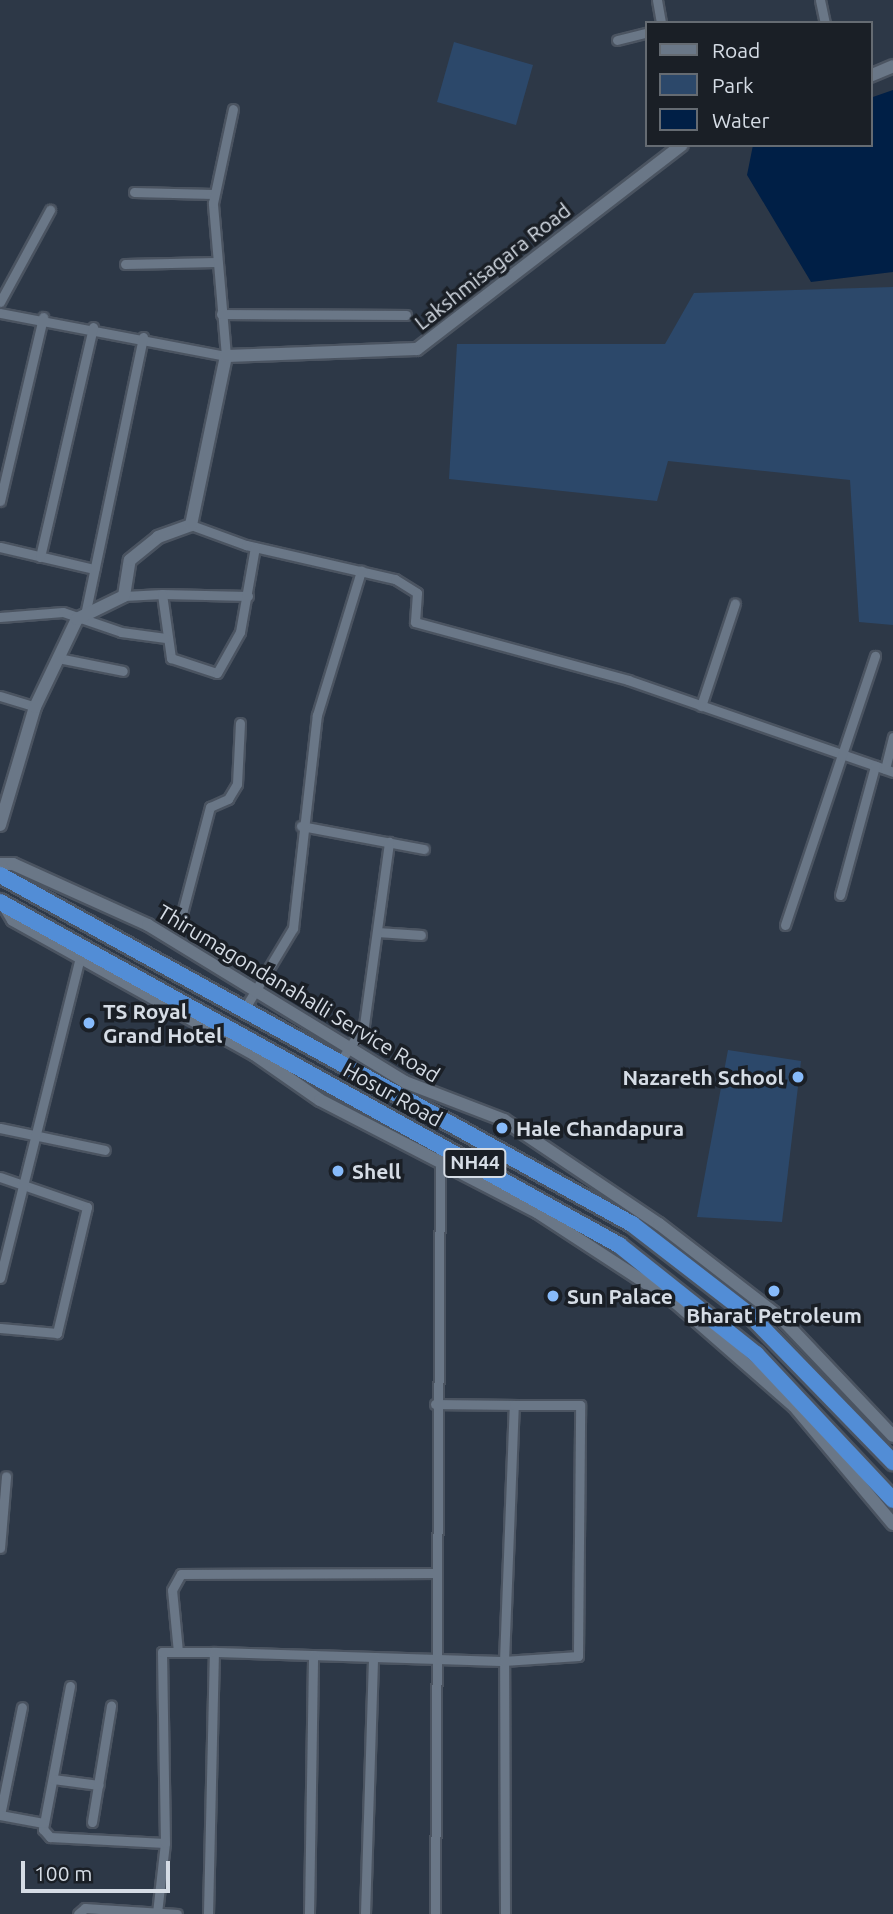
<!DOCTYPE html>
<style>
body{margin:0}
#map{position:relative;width:893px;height:1914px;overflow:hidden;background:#2d3847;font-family:Ubuntu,sans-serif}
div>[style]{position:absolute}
.green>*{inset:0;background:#2c486a}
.water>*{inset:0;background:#001f46}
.roads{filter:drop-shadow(2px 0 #4b5461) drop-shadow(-2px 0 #4b5461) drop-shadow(0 2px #4b5461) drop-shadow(0 -2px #4b5461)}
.street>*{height:9px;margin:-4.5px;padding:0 4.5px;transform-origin:4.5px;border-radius:4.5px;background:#6a7787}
.secondary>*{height:12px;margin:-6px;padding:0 6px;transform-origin:6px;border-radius:6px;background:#6a7787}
.highway>*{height:16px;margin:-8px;padding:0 8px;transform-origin:8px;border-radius:8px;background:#528dd6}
.dots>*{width:19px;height:19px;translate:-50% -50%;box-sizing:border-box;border:4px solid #1a1f26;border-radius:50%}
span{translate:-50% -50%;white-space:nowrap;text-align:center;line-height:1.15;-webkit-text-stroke:7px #1a1f26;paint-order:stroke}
.shield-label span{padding:2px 5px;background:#1a1f26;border:2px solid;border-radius:5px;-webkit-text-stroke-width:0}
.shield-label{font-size:19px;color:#d5dce5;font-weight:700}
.street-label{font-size:21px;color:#d5dce5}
.poi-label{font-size:21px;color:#d5dce5;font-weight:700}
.left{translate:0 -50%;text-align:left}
.right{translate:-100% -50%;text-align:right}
.legend{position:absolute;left:645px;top:21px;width:228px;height:126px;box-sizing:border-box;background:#1a1f26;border:2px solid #656b72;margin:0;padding:9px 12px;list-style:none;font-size:21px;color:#d5dce5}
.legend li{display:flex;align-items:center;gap:14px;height:35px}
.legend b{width:35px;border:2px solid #656b72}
.scale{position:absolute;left:21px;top:1861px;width:149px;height:32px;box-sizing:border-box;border:4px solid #d5dce5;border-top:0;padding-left:9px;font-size:21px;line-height:24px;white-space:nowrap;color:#d5dce5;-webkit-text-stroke:5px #1a1f26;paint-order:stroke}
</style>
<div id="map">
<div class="green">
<div style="clip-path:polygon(454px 42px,533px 65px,516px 125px,437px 102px)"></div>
<div style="clip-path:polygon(893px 287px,893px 625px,859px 622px,850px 480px,668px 461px,657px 501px,449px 479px,457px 344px,665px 344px,694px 293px)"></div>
<div style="clip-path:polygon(728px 1050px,801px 1061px,782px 1222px,697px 1217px)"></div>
</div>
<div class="water">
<div style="clip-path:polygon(893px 90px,893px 272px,811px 282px,747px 175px,753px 145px,870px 145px,870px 98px)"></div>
</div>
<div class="roads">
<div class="street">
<div style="left:657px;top:0;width:23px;rotate:80deg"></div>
<div style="left:820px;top:0;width:24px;rotate:78deg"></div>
<div style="left:617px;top:40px;width:30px;rotate:-14deg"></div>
<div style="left:134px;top:192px;width:79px;rotate:1.5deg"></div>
<div style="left:125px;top:264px;width:91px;rotate:-1.3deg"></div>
<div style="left:0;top:302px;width:105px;rotate:-61.5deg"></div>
<div style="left:0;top:313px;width:230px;rotate:10.8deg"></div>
<div style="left:226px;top:356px;width:154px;rotate:-94.9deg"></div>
<div style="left:213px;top:203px;width:96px;rotate:-78deg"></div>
<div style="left:221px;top:314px;width:185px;rotate:0.3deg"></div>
<div style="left:0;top:501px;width:189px;rotate:-76.8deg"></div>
<div style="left:191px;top:525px;width:59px;rotate:20deg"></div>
<div style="left:246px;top:545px;width:153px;rotate:12.9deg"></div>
<div style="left:395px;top:579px;width:26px;rotate:32deg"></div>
<div style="left:417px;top:593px;width:29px;rotate:94deg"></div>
<div style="left:415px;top:622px;width:221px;rotate:15.2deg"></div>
<div style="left:628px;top:680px;width:281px;rotate:19.1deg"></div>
<div style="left:0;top:547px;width:97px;rotate:13.2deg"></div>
<div style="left:40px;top:557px;width:236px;rotate:-77deg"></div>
<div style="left:162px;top:594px;width:86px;rotate:1.3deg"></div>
<div style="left:124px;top:596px;width:38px;rotate:-3deg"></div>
<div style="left:162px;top:594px;width:65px;rotate:82deg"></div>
<div style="left:171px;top:658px;width:48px;rotate:18.1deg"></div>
<div style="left:217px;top:673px;width:47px;rotate:-60.7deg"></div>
<div style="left:240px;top:632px;width:86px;rotate:-80deg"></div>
<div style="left:85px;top:615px;width:284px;rotate:-78.2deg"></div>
<div style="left:0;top:617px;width:63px;rotate:-4.5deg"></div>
<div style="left:63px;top:612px;width:61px;rotate:19deg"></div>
<div style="left:121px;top:632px;width:45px;rotate:7.6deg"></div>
<div style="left:58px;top:658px;width:66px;rotate:11.3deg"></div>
<div style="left:0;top:696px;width:37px;rotate:17deg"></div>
<div style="left:701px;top:706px;width:108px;rotate:-71.7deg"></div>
<div style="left:885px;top:769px;width:33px;rotate:-76deg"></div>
<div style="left:301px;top:826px;width:125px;rotate:10.6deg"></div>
<div style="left:840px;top:895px;width:134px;rotate:-74.8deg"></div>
<div style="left:180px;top:921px;width:118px;rotate:-75.3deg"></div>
<div style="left:210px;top:807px;width:20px;rotate:-24deg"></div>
<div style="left:228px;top:799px;width:17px;rotate:-59deg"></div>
<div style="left:237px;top:784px;width:61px;rotate:-87.2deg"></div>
<div style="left:785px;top:925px;width:284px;rotate:-71.5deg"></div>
<div style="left:378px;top:932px;width:43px;rotate:4deg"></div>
<div style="left:245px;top:1008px;width:93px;rotate:-59deg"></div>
<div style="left:293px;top:928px;width:214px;rotate:-83.6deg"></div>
<div style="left:317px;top:715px;width:151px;rotate:-73deg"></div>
<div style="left:340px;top:1062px;width:44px;rotate:-57deg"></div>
<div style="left:364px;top:1025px;width:185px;rotate:-82.2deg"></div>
<div style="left:0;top:1128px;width:107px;rotate:11.8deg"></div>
<div style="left:0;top:1177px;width:92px;rotate:19deg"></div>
<div style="left:87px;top:1207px;width:130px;rotate:103.4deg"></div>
<div style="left:57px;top:1333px;width:57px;rotate:-175deg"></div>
<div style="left:0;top:1278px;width:332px;rotate:-76deg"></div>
<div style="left:0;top:1548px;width:72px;rotate:-85.2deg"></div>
<div style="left:178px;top:1652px;width:62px;rotate:-95.5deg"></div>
<div style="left:172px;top:1590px;width:18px;rotate:-61deg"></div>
<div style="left:181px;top:1574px;width:253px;rotate:-0.2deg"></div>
<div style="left:70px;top:1686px;width:146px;rotate:100.7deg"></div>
<div style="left:43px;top:1829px;width:11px;rotate:49deg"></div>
<div style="left:50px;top:1837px;width:115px;rotate:3deg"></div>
<div style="left:53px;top:1779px;width:46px;rotate:7.4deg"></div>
<div style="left:0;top:1815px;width:110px;rotate:-78.5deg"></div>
<div style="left:0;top:1815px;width:44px;rotate:10.5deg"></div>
<div style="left:92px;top:1822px;width:118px;rotate:-80.7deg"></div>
<div style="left:157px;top:1913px;width:70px;rotate:-83.5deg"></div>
<div style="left:165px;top:1843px;width:191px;rotate:-90.9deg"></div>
<div style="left:162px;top:1652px;width:52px"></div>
<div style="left:78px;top:1914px;width:9px;rotate:-41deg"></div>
<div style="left:85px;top:1908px;width:92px;rotate:3.7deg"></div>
<div style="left:208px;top:1914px;width:262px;rotate:-88.7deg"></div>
<div style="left:214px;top:1652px;width:290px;rotate:1.8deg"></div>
<div style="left:504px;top:1661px;width:256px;rotate:-87.8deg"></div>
<div style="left:514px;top:1405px;width:79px;rotate:-179.3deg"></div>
<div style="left:309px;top:1914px;width:259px;rotate:-89.1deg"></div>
<div style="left:365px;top:1914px;width:257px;rotate:-88.2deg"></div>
<div style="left:435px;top:1914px;width:756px;rotate:-89.62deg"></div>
<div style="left:505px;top:1914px;width:253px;rotate:-90.2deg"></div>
<div style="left:504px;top:1661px;width:74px;rotate:-3.9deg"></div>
<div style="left:578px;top:1656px;width:251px;rotate:-89.5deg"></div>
<div style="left:580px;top:1405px;width:66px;rotate:180deg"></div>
</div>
<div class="secondary">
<div style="left:870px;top:76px;width:25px;rotate:-23deg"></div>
<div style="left:0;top:825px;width:123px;rotate:-73.5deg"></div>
<div style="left:35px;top:707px;width:98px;rotate:-64.5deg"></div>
<div style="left:77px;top:619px;width:52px;rotate:-26.1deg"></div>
<div style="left:124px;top:596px;width:36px;rotate:-81deg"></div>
<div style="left:130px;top:560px;width:36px;rotate:-39deg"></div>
<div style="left:158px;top:537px;width:35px;rotate:-20deg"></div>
<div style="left:191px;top:525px;width:173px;rotate:-78.3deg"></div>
<div style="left:226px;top:356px;width:191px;rotate:-2.1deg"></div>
<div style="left:417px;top:349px;width:334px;rotate:-37.6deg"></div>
<div style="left:0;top:864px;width:13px"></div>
<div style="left:13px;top:864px;width:148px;rotate:24.3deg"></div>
<div style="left:148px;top:925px;width:301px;rotate:31.4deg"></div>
<div style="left:405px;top:1082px;width:106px;rotate:21deg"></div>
<div style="left:504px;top:1120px;width:187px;rotate:33.9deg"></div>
<div style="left:659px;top:1224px;width:155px;rotate:37.7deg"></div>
<div style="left:782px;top:1319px;width:161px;rotate:46.5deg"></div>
<div style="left:4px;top:905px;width:17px;rotate:59deg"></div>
<div style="left:13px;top:920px;width:276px;rotate:29.1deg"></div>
<div style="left:254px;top:1054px;width:80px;rotate:34.9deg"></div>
<div style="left:320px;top:1100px;width:244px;rotate:27.3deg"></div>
<div style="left:537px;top:1212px;width:165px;rotate:33.1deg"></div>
<div style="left:675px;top:1302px;width:158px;rotate:41.2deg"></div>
<div style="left:794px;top:1406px;width:154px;rotate:50deg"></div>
</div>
<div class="highway">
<div style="left:0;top:875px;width:722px;rotate:28.91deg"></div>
<div style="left:632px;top:1224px;width:150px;rotate:37.7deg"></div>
<div style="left:751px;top:1316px;width:204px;rotate:45.8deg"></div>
<div style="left:0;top:902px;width:708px;rotate:28.99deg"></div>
<div style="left:619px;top:1245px;width:175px;rotate:38.5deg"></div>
<div style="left:756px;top:1354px;width:200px;rotate:46.8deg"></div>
</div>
</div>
<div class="dots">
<div style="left:89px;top:1023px;background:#87bbfb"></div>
<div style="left:798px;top:1077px;background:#87bbfb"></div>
<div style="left:502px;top:1128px;background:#87bbfb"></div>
<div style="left:338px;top:1171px;background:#87bbfb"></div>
<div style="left:774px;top:1291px;background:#87bbfb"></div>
<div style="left:553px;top:1296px;background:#87bbfb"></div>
</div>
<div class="shield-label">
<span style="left:475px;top:1163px">NH44</span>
</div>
<div class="street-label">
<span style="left:492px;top:266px;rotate:-38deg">Lakshmisagara Road</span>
<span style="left:299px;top:993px;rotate:31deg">Thirumagondanahalli Service Road</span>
<span style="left:393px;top:1094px;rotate:29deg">Hosur Road</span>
</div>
<div class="poi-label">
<span class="left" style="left:103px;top:1023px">TS Royal<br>Grand Hotel</span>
<span class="right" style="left:784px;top:1077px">Nazareth School</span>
<span class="left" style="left:516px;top:1128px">Hale Chandapura</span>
<span class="left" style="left:352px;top:1171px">Shell</span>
<span class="left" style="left:567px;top:1296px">Sun Palace</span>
<span style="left:774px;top:1315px">Bharat Petroleum</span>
</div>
<ul class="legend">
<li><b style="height:9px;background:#6a7787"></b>Road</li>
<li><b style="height:19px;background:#2c486a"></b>Park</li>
<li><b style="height:19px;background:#001f46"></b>Water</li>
</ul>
<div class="scale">100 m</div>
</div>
